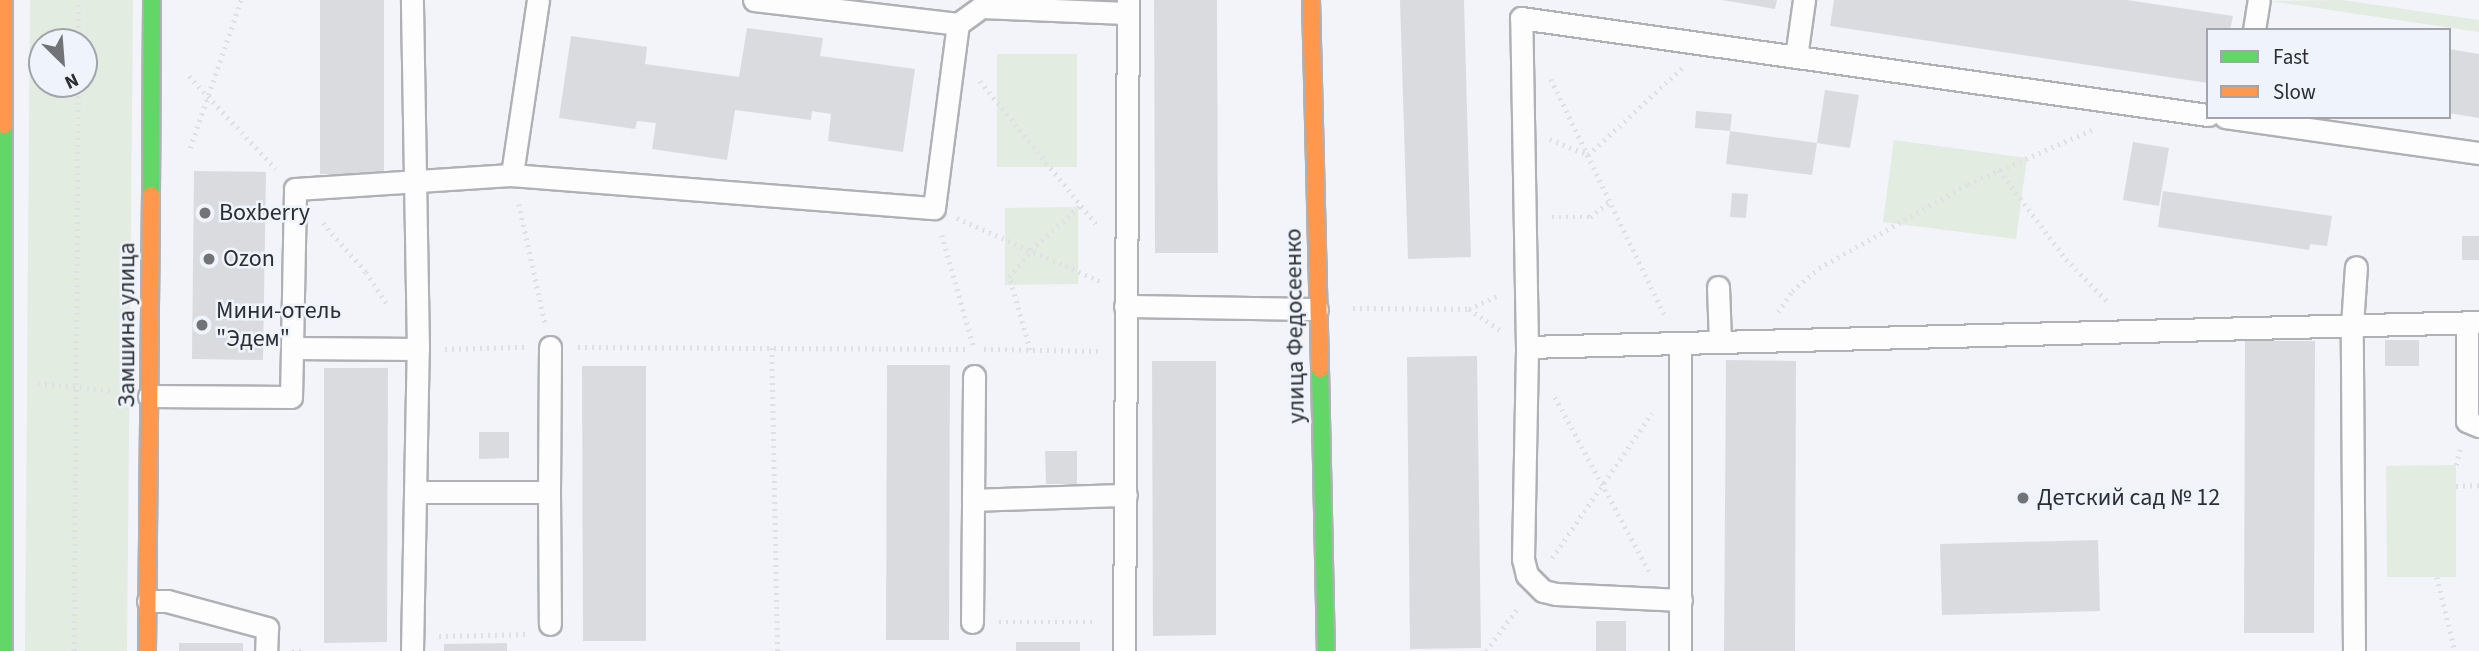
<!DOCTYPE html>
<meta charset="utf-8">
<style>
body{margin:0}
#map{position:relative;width:2479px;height:651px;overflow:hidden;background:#f2f4f9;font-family:"Source Sans 3",sans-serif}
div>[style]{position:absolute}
.green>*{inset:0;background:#e2ece0}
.building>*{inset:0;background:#dadbdf}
.path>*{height:4.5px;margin-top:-2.25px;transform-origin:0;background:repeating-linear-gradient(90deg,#dee0e1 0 2px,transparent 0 7px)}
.roads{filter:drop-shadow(2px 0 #afb1b5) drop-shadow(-2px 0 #afb1b5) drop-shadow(0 2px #afb1b5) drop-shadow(0 -2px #afb1b5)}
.lane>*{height:21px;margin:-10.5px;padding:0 10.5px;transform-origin:10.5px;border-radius:10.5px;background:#fdfdfe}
.fast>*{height:16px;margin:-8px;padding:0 8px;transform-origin:8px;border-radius:8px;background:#63d668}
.slow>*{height:16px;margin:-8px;padding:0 8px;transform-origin:8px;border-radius:8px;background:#ff974d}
.dots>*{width:19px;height:19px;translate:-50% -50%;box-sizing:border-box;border:4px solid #eff3fc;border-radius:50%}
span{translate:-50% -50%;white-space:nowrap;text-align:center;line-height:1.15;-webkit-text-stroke:5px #eff3fc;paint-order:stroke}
.poi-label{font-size:24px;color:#2c2e31}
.left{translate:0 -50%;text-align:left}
.street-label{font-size:24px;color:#2c2e31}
.legend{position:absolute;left:2206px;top:28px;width:245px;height:91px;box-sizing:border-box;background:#eff3fc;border:2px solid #a1a4ab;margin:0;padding:9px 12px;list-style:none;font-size:21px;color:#2c2e31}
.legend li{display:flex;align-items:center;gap:14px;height:35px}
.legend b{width:35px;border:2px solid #a1a4ab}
.north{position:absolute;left:28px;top:28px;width:70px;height:70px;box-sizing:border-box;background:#eff3fc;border:2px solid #a1a4ab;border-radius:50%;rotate:155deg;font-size:19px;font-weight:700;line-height:28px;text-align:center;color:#2c2e31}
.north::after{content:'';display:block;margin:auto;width:24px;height:32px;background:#717377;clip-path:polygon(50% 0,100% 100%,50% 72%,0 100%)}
</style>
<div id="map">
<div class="green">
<div style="clip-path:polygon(evenodd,30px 0,133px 0,127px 651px,25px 651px,30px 0,42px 42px,84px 42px,84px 84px,42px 84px,42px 42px)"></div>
<div style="clip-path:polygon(2342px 0,2479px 20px,2479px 32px,2269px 1px)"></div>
<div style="clip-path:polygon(1077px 54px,1077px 167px,997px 167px,997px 54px)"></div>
<div style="clip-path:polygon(1894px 140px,2027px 158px,2016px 239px,1883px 222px)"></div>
<div style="clip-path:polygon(1078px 207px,1078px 284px,1005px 285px,1005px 208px)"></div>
<div style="clip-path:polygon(2456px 465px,2456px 577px,2387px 577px,2386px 466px)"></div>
</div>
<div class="building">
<div style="clip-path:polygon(320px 0,384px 0,384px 174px,320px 174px)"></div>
<div style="clip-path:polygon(1154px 0,1217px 0,1218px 253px,1155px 253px)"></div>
<div style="clip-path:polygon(1400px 0,1464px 0,1471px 257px,1408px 259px)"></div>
<div style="clip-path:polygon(1722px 0,1777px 0,1775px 9px)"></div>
<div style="clip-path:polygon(1834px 0,2127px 0,2233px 16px,2230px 30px,2208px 30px,2208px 83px,1830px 26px)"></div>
<div style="clip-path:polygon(747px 28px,823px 38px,820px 56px,915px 69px,903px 152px,828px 141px,831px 114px,812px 111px,811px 120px,735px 110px,727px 160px,652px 149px,656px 123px,637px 121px,635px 129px,559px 118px,571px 36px,647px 47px,645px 64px,739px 77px)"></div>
<div style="clip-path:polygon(2449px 49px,2479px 54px,2479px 118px,2449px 113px)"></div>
<div style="clip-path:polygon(1825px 90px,1859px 95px,1850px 148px,1817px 143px)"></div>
<div style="clip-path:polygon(1696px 111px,1732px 114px,1730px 131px,1695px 128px)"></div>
<div style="clip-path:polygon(1730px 131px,1817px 143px,1812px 175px,1726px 164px)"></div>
<div style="clip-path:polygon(2133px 142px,2169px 148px,2159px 206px,2123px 200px)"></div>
<div style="clip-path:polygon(194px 171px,266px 172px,263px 360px,192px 359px)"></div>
<div style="clip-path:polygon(2163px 191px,2332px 216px,2327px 246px,2310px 244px,2309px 250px,2158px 227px)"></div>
<div style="clip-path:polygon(1732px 193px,1748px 194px,1746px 218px,1730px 217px)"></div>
<div style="clip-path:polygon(2462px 236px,2479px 236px,2479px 260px,2462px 260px)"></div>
<div style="clip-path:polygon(2385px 340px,2419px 340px,2419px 366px,2385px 366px)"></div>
<div style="clip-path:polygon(2245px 341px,2315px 341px,2314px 633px,2244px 633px)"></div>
<div style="clip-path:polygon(1477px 356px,1481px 648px,1410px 649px,1407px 357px)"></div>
<div style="clip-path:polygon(1726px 360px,1796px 361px,1795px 651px,1724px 651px)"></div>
<div style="clip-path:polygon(1152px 361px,1216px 361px,1216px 635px,1153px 636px)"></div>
<div style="clip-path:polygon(887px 365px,950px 365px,949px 640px,886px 640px)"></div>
<div style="clip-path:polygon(582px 366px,646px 366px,646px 641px,583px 641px)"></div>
<div style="clip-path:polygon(324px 368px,388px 368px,387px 642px,324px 643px)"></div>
<div style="clip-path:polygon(479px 432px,509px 432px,509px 458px,479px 459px)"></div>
<div style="clip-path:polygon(1045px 451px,1077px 451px,1077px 484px,1046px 484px)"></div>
<div style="clip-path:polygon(2098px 540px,2100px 611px,1942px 615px,1940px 544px)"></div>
<div style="clip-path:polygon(1596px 621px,1626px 621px,1626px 651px,1596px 651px)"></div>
<div style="clip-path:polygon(1016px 642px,1080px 642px,1080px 651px,1016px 651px)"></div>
<div style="clip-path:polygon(179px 643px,243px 643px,243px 651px,179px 651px)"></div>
<div style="clip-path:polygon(507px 643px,507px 651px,444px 651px,444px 644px)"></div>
</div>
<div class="path">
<div style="left:78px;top:42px;width:42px;rotate:-90deg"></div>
<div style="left:189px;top:76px;width:127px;rotate:46.9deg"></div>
<div style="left:1551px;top:79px;width:261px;rotate:64.3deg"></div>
<div style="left:980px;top:81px;width:187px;rotate:50.9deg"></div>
<div style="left:1550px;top:139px;width:41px;rotate:22.8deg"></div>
<div style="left:1588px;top:155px;width:128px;rotate:-42.8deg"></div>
<div style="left:190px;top:148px;width:157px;rotate:-71deg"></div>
<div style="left:1999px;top:170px;width:111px;rotate:53deg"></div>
<div style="left:2066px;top:259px;width:62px;rotate:45.7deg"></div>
<div style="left:519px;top:204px;width:121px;rotate:77.6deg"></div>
<div style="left:1552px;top:217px;width:38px"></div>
<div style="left:1590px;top:217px;width:24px;rotate:-38deg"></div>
<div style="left:957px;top:218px;width:156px;rotate:23.8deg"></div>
<div style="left:323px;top:223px;width:65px;rotate:48.7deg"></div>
<div style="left:366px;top:272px;width:42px;rotate:56.7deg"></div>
<div style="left:942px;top:235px;width:117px;rotate:74.2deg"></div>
<div style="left:1353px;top:308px;width:116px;rotate:0.5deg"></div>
<div style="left:1469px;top:309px;width:33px;rotate:-25deg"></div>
<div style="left:1469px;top:309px;width:37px;rotate:34deg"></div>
<div style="left:1778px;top:312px;width:25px;rotate:-56deg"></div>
<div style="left:1792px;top:291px;width:35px;rotate:-40deg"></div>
<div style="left:1819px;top:268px;width:171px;rotate:-29.4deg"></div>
<div style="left:1968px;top:184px;width:137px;rotate:-23.6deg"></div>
<div style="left:578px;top:347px;width:387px;rotate:0.3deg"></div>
<div style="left:772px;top:348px;width:303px;rotate:88.9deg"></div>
<div style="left:445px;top:349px;width:79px;rotate:-1.5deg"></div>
<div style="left:984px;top:349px;width:114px;rotate:1deg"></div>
<div style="left:1030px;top:350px;width:76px;rotate:-106deg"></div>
<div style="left:1009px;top:277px;width:35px;rotate:-51deg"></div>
<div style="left:1031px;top:250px;width:67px;rotate:-42deg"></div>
<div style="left:38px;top:383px;width:75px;rotate:6.1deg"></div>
<div style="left:1555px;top:397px;width:198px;rotate:61.6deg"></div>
<div style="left:2456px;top:465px;width:16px;rotate:-76deg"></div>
<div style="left:2456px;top:486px;width:23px;rotate:-2deg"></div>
<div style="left:1552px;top:558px;width:176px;rotate:-55.4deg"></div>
<div style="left:2437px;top:577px;width:76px;rotate:76.3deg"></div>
<div style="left:999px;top:622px;width:97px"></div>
<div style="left:439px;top:636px;width:86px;rotate:-1.3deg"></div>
<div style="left:74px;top:651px;width:567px;rotate:-89.6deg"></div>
<div style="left:292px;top:651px;width:13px"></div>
<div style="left:1486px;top:651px;width:56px;rotate:-53.7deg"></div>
</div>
<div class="roads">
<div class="lane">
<div style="left:538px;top:0;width:177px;rotate:98.5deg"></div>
<div style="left:512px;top:175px;width:423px;rotate:4.5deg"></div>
<div style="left:934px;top:208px;width:186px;rotate:-82.6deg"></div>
<div style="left:754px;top:0;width:205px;rotate:6.7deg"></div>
<div style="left:958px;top:24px;width:29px;rotate:-36deg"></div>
<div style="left:981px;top:7px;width:145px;rotate:2.4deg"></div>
<div style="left:2254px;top:30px;width:30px;rotate:-81deg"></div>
<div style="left:1796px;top:57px;width:58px;rotate:-82deg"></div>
<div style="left:2225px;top:117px;width:257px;rotate:8.1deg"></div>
<div style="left:1718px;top:287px;width:55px;rotate:87.9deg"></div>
<div style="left:1125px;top:306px;width:192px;rotate:0.9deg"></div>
<div style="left:2467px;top:322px;width:99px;rotate:90deg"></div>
<div style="left:2467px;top:421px;width:13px;rotate:23deg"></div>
<div style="left:1680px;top:343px;width:308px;rotate:90deg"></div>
<div style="left:1527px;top:347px;width:952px;rotate:-1.5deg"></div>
<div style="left:292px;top:348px;width:159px;rotate:-88.9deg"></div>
<div style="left:295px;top:189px;width:217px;rotate:-3.7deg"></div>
<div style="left:149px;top:396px;width:142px;rotate:0.4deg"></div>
<div style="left:291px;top:397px;width:49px;rotate:-88.8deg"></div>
<div style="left:292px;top:348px;width:126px;rotate:0.5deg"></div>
<div style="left:416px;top:492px;width:133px"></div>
<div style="left:549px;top:492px;width:132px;rotate:89.6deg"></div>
<div style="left:549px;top:492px;width:145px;rotate:-89.6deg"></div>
<div style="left:973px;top:500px;width:124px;rotate:-89.5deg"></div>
<div style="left:1681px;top:600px;width:125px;rotate:-177.3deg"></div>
<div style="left:1556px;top:594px;width:13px;rotate:-167deg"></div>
<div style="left:1543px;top:591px;width:23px;rotate:-135deg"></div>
<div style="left:1527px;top:575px;width:16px;rotate:-104deg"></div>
<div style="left:1523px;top:559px;width:212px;rotate:-88.9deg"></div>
<div style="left:1527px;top:347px;width:329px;rotate:-91deg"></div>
<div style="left:1521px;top:18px;width:694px;rotate:8.04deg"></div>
<div style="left:148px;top:601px;width:19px"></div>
<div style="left:167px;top:601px;width:104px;rotate:15.1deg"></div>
<div style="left:267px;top:628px;width:23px;rotate:92deg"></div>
<div style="left:972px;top:622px;width:122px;rotate:-89.5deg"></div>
<div style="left:973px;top:500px;width:153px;rotate:-1.9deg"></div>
<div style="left:412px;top:651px;width:302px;rotate:-88.9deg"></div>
<div style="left:418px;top:349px;width:349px;rotate:-91deg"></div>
<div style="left:1124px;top:651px;width:651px;rotate:-89.65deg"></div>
<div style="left:2354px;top:651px;width:326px;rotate:-90.4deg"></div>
<div style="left:2352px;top:325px;width:58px;rotate:-86.1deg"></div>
</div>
<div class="fast">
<div style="left:4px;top:125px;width:526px;rotate:90deg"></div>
<div style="left:151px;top:195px;width:195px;rotate:-89.7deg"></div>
<div style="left:1320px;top:369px;width:282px;rotate:88.8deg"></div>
</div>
<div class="slow">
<div style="left:4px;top:0;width:125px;rotate:90deg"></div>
<div style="left:1311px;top:0;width:369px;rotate:88.6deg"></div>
<div style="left:147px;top:651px;width:456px;rotate:-89.5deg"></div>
</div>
</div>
<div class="dots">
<div style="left:205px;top:213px;background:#717377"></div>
<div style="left:209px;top:259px;background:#717377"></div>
<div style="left:202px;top:325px;background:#717377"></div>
<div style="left:2023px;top:498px;background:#717377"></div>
</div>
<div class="poi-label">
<span class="left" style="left:219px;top:213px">Boxberry</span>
<span class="left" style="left:223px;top:259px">Ozon</span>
<span class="left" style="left:216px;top:325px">Мини-отель<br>"Эдем"</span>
<span class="left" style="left:2037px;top:498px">Детский сад № 12</span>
</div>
<div class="street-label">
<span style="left:127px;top:325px;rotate:-90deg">Замшина улица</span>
<span style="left:1295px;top:326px;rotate:-91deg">улица Федосеенко</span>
</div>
<ul class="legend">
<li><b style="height:9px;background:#63d668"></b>Fast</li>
<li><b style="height:9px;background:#ff974d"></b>Slow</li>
</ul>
<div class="north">N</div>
</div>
